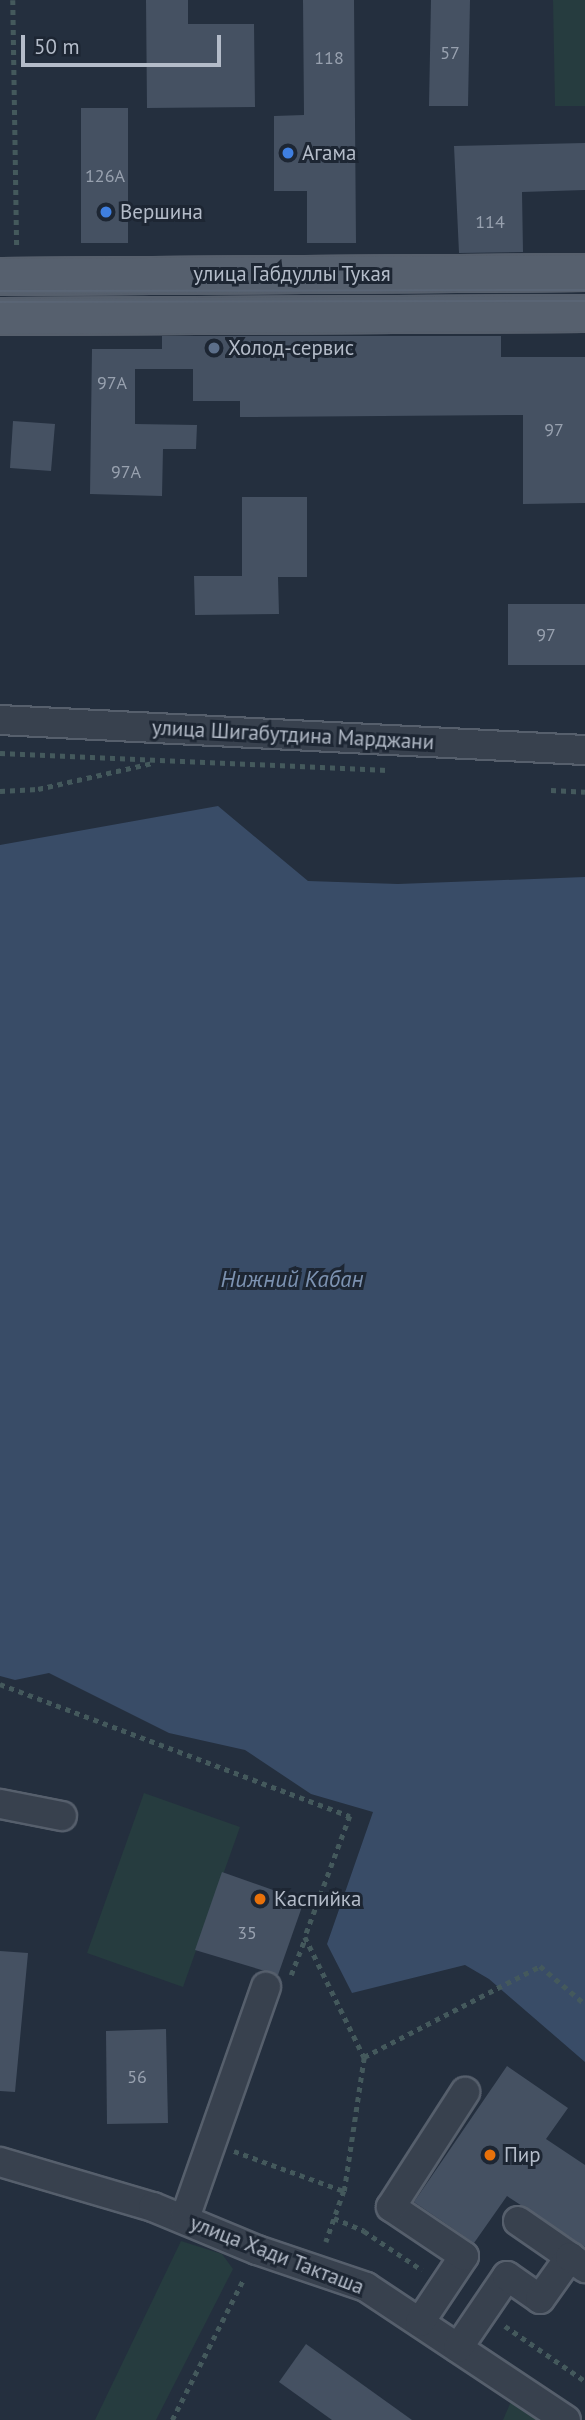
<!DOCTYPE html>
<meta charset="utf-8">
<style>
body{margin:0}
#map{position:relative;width:585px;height:2420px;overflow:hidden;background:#242f3e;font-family:"PT Sans",sans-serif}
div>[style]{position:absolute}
.green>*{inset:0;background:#263c3f}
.water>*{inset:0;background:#394c67}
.building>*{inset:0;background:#455162}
.path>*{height:4.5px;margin-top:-2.25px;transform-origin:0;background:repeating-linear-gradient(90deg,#44595c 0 5px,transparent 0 10px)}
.roads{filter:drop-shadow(2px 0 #565f6c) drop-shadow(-2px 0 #565f6c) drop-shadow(0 2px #565f6c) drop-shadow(0 -2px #565f6c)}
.minor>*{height:28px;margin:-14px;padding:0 14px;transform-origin:14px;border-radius:14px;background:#38414e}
.major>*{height:35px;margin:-17.5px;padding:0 17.5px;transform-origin:17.5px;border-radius:17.5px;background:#56606e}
.tram>*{height:2px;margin:-1px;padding:0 1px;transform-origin:1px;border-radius:1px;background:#5a6575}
.dots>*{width:19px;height:19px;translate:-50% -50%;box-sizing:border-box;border:4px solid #1d2633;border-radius:50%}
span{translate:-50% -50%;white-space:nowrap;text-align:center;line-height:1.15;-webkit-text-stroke:6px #1d2633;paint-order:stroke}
.number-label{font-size:18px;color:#98a1af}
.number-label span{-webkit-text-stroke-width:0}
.poi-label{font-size:21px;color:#b4bcc9}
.left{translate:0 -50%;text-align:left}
.street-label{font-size:21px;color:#b4bcc9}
.water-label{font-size:23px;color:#7c92b1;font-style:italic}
.scale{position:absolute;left:21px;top:35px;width:200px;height:32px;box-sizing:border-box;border:4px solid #b4bcc9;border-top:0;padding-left:9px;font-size:21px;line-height:24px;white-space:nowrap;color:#b4bcc9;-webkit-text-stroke:5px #1d2633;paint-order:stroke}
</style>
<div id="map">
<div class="green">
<div style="clip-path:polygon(553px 0,585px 0,585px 106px,555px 106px)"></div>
<div style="clip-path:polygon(144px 1793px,240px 1827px,183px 1987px,87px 1953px)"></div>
<div style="clip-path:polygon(181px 2241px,222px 2254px,233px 2269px,156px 2420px,95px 2420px)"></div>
<div style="clip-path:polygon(512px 2399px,543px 2420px,503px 2420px)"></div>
</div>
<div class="water">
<div style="clip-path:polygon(218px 806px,308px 881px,398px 884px,585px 877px,585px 2062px,489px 1979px,465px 1965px,352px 1993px,327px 1944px,373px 1812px,311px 1794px,245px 1750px,169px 1733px,49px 1673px,15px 1680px,0 1676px,0 845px)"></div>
</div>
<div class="building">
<div style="clip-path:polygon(146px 0,188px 0,188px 24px,254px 24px,255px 107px,147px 108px)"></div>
<div style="clip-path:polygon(303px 0,354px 0,356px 243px,307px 243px,307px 191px,274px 191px,274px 116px,304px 115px)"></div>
<div style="clip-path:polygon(431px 0,470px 0,468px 106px,429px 106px)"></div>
<div style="clip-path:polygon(81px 108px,128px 108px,128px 243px,81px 243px)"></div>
<div style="clip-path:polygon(585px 143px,585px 190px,522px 192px,523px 252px,459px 253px,454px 146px)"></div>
<div style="clip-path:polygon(162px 336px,501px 336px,501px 357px,585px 357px,585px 503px,523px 504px,523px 415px,240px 417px,240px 401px,193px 401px,193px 369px,135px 369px,135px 424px,197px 425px,196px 449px,163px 449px,162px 496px,90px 494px,92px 349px,162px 349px)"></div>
<div style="clip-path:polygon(13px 421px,55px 424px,51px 471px,10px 468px)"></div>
<div style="clip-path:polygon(242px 497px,307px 497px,307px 577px,278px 577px,279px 614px,195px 615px,194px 576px,242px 576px)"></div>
<div style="clip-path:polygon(508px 604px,585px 604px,585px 665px,508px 665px)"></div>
<div style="clip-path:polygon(222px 1872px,304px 1901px,278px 1975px,195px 1950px)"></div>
<div style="clip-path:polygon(0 1951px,28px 1953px,15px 2092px,0 2091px)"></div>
<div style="clip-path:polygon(166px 2029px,168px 2123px,107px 2124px,106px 2031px)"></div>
<div style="clip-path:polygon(507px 2066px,568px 2108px,546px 2139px,585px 2165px,585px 2247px,507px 2196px,474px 2243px,414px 2202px)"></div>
<div style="clip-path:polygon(306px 2344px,412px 2420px,332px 2420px,279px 2382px)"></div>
</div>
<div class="path">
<div style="left:13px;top:0;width:248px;rotate:89.1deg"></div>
<div style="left:0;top:753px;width:388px;rotate:2.5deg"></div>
<div style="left:551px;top:790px;width:34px;rotate:3deg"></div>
<div style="left:0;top:791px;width:38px;rotate:-3deg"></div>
<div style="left:38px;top:789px;width:117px;rotate:-12.8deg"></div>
<div style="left:0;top:1684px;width:374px;rotate:20.7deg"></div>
<div style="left:350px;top:1816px;width:129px;rotate:110.4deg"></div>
<div style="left:305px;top:1937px;width:134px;rotate:63.8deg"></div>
<div style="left:364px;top:2057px;width:198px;rotate:-27.3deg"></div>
<div style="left:540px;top:1966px;width:59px;rotate:40.2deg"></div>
<div style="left:291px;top:1975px;width:40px;rotate:-69deg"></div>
<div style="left:234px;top:2151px;width:117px;rotate:20deg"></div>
<div style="left:344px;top:2191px;width:54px;rotate:109.4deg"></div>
<div style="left:344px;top:2191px;width:135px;rotate:-81.5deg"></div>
<div style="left:334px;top:2218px;width:33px;rotate:23deg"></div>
<div style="left:364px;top:2231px;width:70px;rotate:33.9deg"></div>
<div style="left:505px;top:2326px;width:97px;rotate:34.5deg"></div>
<div style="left:172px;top:2420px;width:159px;rotate:-63.1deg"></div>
</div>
<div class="roads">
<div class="minor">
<div style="left:0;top:720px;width:586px;rotate:2.94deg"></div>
<div style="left:0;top:1804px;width:63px;rotate:11deg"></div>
<div style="left:0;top:2162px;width:159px;rotate:16.4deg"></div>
<div style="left:153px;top:2207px;width:113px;rotate:22.5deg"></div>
<div style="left:257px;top:2250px;width:115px;rotate:18.7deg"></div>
<div style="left:366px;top:2287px;width:240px;rotate:33.6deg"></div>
<div style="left:185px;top:2218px;width:245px;rotate:-70.7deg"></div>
<div style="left:518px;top:2221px;width:63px;rotate:34.7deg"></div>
<div style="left:420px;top:2322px;width:79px;rotate:-56.3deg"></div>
<div style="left:464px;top:2256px;width:88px;rotate:-146.1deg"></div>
<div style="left:391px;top:2207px;width:137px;rotate:-57.2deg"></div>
<div style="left:458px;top:2348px;width:87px;rotate:-55.8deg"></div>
<div style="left:507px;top:2276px;width:40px;rotate:34.9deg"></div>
<div style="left:540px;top:2299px;width:52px;rotate:-54.5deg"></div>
<div style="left:570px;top:2257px;width:19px;rotate:36deg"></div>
</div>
<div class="major">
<div style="left:0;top:276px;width:585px;rotate:-0.39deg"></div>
<div style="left:0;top:316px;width:585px;rotate:-0.29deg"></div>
</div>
</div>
<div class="tram">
<div style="left:0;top:291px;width:585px;rotate:-0.1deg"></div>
<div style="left:0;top:302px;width:585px;rotate:-0.1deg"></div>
</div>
<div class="dots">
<div style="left:288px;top:153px;background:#3f7fe0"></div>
<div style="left:106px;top:212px;background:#3f7fe0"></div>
<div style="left:214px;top:348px;background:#5c6f8a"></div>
<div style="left:260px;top:1899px;background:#e8710a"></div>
<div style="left:490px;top:2155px;background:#e8710a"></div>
</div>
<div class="number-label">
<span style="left:450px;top:53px">57</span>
<span style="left:329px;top:58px">118</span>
<span style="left:105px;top:176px">126А</span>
<span style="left:490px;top:222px">114</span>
<span style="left:112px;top:383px">97А</span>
<span style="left:554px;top:430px">97</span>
<span style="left:126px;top:472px">97А</span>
<span style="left:546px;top:635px">97</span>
<span style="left:247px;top:1933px">35</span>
<span style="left:137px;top:2077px">56</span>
</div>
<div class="poi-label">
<span class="left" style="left:302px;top:153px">Агама</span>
<span class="left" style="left:120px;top:212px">Вершина</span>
<span class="left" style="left:228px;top:348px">Холод-сервис</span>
<span class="left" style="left:274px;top:1899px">Каспийка</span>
<span class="left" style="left:504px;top:2155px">Пир</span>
</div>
<div class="street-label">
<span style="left:292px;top:274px">улица Габдуллы Тукая</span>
<span style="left:293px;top:735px;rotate:3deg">улица Шигабутдина Марджани</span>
<span style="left:277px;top:2255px;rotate:21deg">улица Хади Такташа</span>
</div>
<div class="water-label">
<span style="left:292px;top:1279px">Нижний Кабан</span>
</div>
<div class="scale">50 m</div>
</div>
